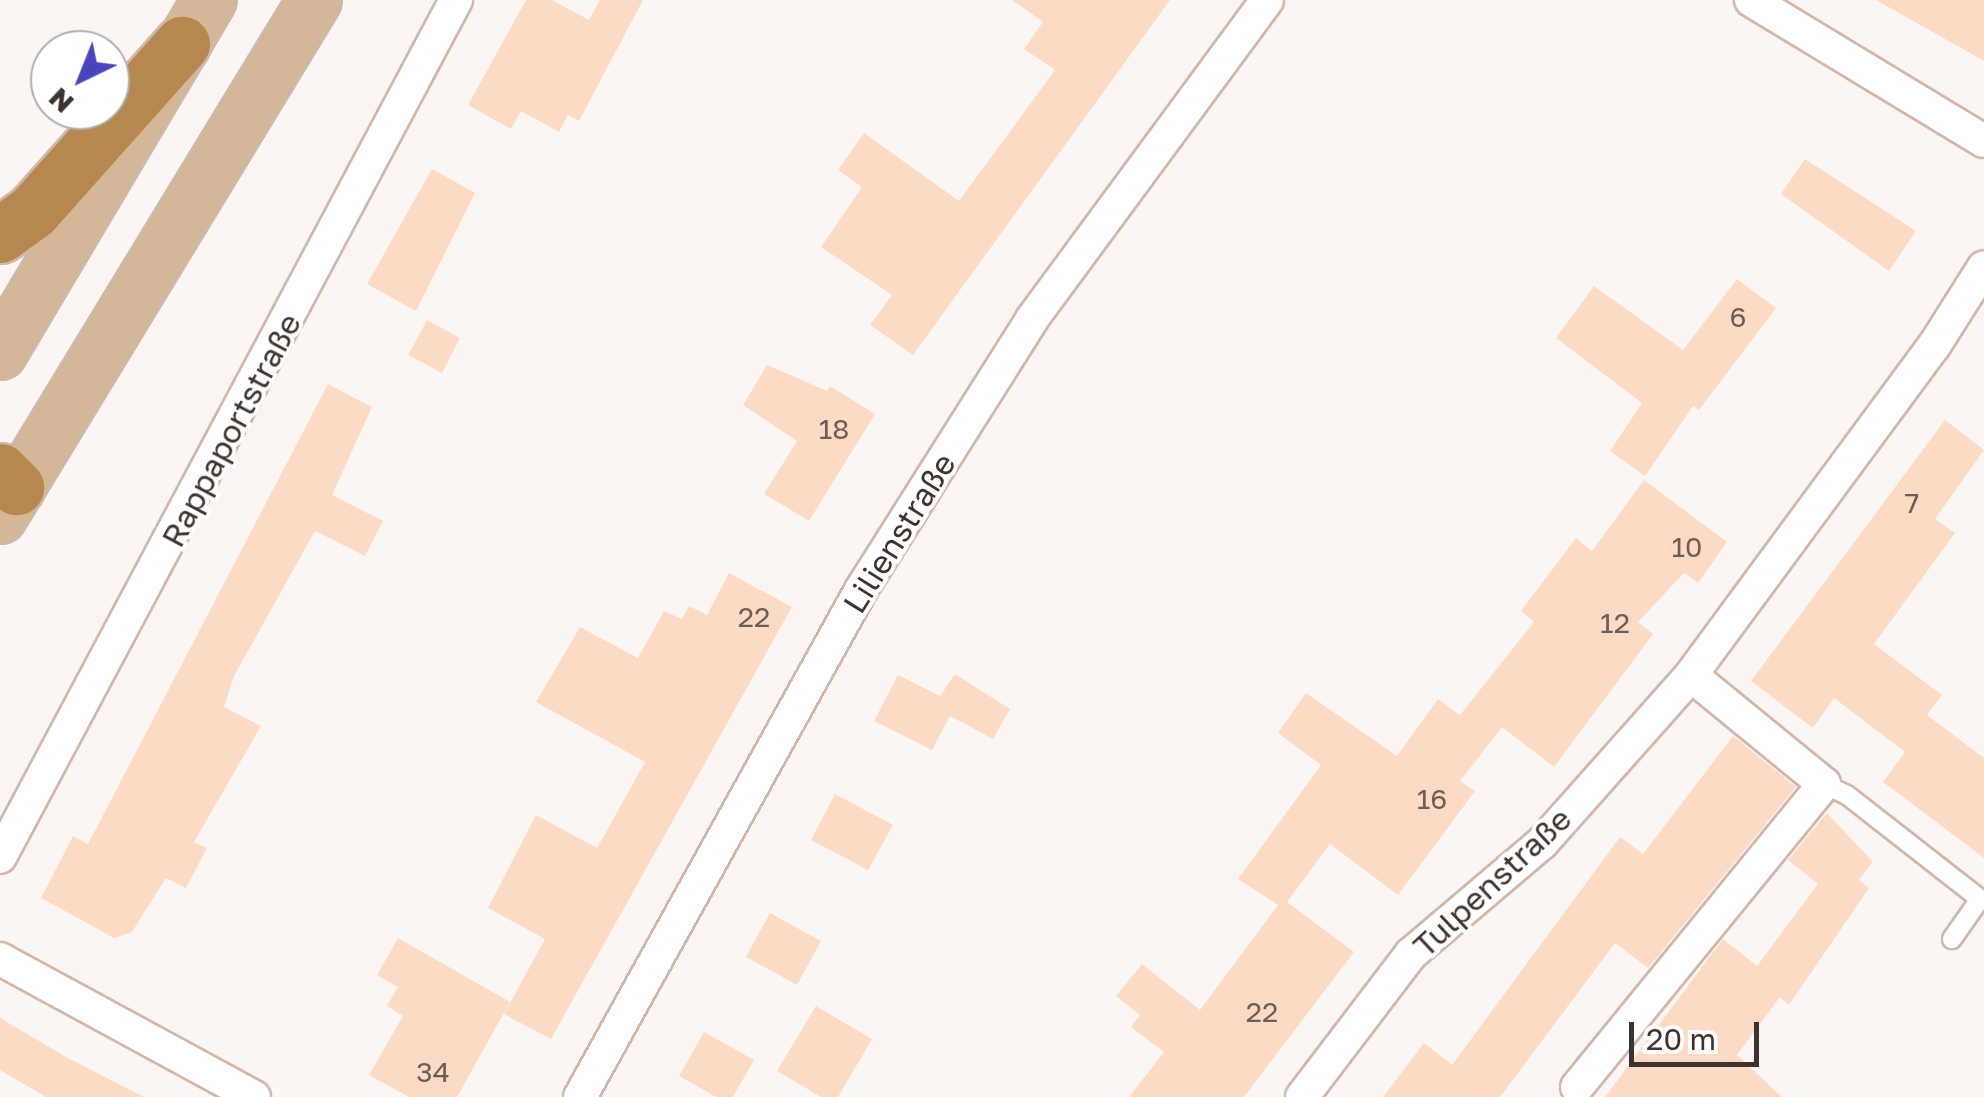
<!DOCTYPE html>
<meta charset="utf-8">
<style>
body{margin:0}
#map{position:relative;width:1984px;height:1097px;overflow:hidden;background:#fbf6f3;font-family:"Golos Text",sans-serif}
div>[style]{position:absolute}
.building>*{inset:0;background:#fddac4}
.roads{filter:drop-shadow(2px 0 #d1b7a9) drop-shadow(-2px 0 #d1b7a9) drop-shadow(0 2px #d1b7a9) drop-shadow(0 -2px #d1b7a9)}
.lane>*{height:18px;margin:-9px;padding:0 9px;transform-origin:9px;border-radius:9px;background:#fff}
.street>*{height:32px;margin:-16px;padding:0 16px;transform-origin:16px;border-radius:16px;background:#fff}
.primary>*{height:52px;margin:-26px;padding:0 26px;transform-origin:26px;border-radius:26px;background:#d3b796}
.highway>*{height:55px;margin:-27.5px;padding:0 27.5px;transform-origin:27.5px;border-radius:27.5px;background:#b68750}
span{translate:-50% -50%;white-space:nowrap;text-align:center;line-height:1.15;-webkit-text-stroke:8px #fff;paint-order:stroke}
.number-label{font-size:28px;color:#6d5d54}
.number-label span{-webkit-text-stroke-width:0}
.street-label{font-size:32px;color:#3d332e}
.north{position:absolute;left:30px;top:30px;width:100px;height:100px;box-sizing:border-box;background:#fff;border:2px solid #b1adab;border-radius:50%;rotate:223deg;font-size:28px;font-weight:700;line-height:40px;text-align:center;color:#3d332e}
.north::after{content:'';display:block;margin:auto;width:35px;height:45px;background:#4945bb;clip-path:polygon(50% 0,100% 100%,50% 72%,0 100%)}
.scale{position:absolute;left:1629px;top:1022px;width:130px;height:45px;box-sizing:border-box;border:5px solid #3d332e;border-top:0;padding-left:12px;font-size:30px;line-height:35px;white-space:nowrap;color:#3d332e;-webkit-text-stroke:8px #fff;paint-order:stroke}
</style>
<div id="map">
<div class="building">
<div style="clip-path:polygon(526px 0,552px 0,589px 20px,600px 0,643px 0,579px 121px,568px 115px,559px 132px,521px 111px,511px 129px,468px 105px)"></div>
<div style="clip-path:polygon(1012px 0,1170px 0,913px 355px,870px 325px,892px 295px,821px 247px,862px 187px,838px 170px,864px 133px,959px 201px,1055px 70px,1024px 49px,1043px 22px)"></div>
<div style="clip-path:polygon(1876px 0,1984px 0,1984px 61px)"></div>
<div style="clip-path:polygon(1805px 159px,1916px 231px,1889px 271px,1781px 194px)"></div>
<div style="clip-path:polygon(432px 169px,475px 193px,416px 311px,367px 284px)"></div>
<div style="clip-path:polygon(1737px 279px,1776px 308px,1699px 410px,1693px 406px,1645px 476px,1610px 451px,1642px 403px,1556px 338px,1594px 286px,1683px 350px)"></div>
<div style="clip-path:polygon(427px 320px,460px 338px,442px 373px,408px 355px)"></div>
<div style="clip-path:polygon(767px 365px,827px 391px,830px 386px,875px 414px,809px 521px,764px 494px,797px 441px,743px 405px)"></div>
<div style="clip-path:polygon(328px 384px,372px 407px,332px 495px,383px 521px,365px 556px,315px 531px,234px 676px,224px 707px,261px 726px,194px 842px,207px 848px,186px 888px,166px 878px,132px 932px,114px 938px,41px 898px,73px 836px,88px 844px)"></div>
<div style="clip-path:polygon(1945px 420px,1984px 450px,1935px 519px,1955px 533px,1874px 644px,1942px 695px,1927px 715px,1984px 758px,1984px 858px,1883px 782px,1905px 752px,1834px 698px,1813px 728px,1751px 681px)"></div>
<div style="clip-path:polygon(1644px 480px,1727px 542px,1698px 583px,1684px 573px,1638px 622px,1653px 634px,1554px 767px,1502px 727px,1460px 781px,1475px 791px,1398px 895px,1330px 844px,1287px 902px,1354px 952px,1244px 1097px,1129px 1097px,1164px 1052px,1131px 1027px,1140px 1015px,1116px 996px,1142px 964px,1200px 1010px,1278px 905px,1238px 879px,1321px 765px,1278px 733px,1306px 693px,1397px 756px,1438px 699px,1460px 715px,1534px 622px,1521px 611px,1576px 538px,1592px 551px)"></div>
<div style="clip-path:polygon(729px 573px,792px 607px,551px 1039px,504px 1014px,545px 939px,488px 908px,536px 815px,597px 848px,645px 762px,536px 702px,580px 627px,638px 658px,664px 611px,682px 619px,689px 606px,707px 615px)"></div>
<div style="clip-path:polygon(955px 674px,1010px 709px,993px 739px,950px 716px,932px 750px,874px 721px,898px 675px,940px 696px)"></div>
<div style="clip-path:polygon(1733px 736px,1796px 787px,1648px 968px,1615px 943px,1500px 1097px,1383px 1097px,1424px 1043px,1452px 1065px,1620px 837px,1643px 854px)"></div>
<div style="clip-path:polygon(835px 794px,893px 825px,868px 870px,811px 840px)"></div>
<div style="clip-path:polygon(1827px 813px,1873px 862px,1859px 880px,1869px 888px,1789px 1005px,1780px 997px,1737px 1055px,1782px 1097px,1605px 1097px,1723px 939px,1757px 966px,1818px 884px,1788px 860px)"></div>
<div style="clip-path:polygon(770px 913px,821px 941px,797px 985px,746px 957px)"></div>
<div style="clip-path:polygon(398px 938px,510px 1002px,457px 1097px,409px 1097px,369px 1075px,403px 1016px,387px 1006px,398px 987px,377px 975px)"></div>
<div style="clip-path:polygon(816px 1006px,872px 1039px,838px 1097px,821px 1097px,777px 1071px)"></div>
<div style="clip-path:polygon(0 1018px,68px 1058px,144px 1097px,46px 1097px,0 1070px)"></div>
<div style="clip-path:polygon(704px 1032px,754px 1060px,733px 1097px,716px 1097px,679px 1076px)"></div>
</div>
<div class="roads">
<div class="lane">
<div style="left:1824px;top:784px;width:25px;rotate:26deg"></div>
<div style="left:1847px;top:795px;width:169px;rotate:38deg"></div>
<div style="left:1980px;top:899px;width:49px;rotate:125deg"></div>
</div>
<div class="street">
<div style="left:1751px;top:0;width:272px;rotate:31.2deg"></div>
<div style="left:0;top:857px;width:971px;rotate:-61.98deg"></div>
<div style="left:0;top:959px;width:289px;rotate:28.5deg"></div>
<div style="left:1577px;top:1087px;width:391px;rotate:-50.8deg"></div>
<div style="left:1824px;top:784px;width:172px;rotate:-140.7deg"></div>
<div style="left:580px;top:1097px;width:580px;rotate:-61deg"></div>
<div style="left:861px;top:590px;width:320px;rotate:-57.7deg"></div>
<div style="left:1032px;top:319px;width:396px;rotate:-53.6deg"></div>
<div style="left:1302px;top:1097px;width:180px;rotate:-52.7deg"></div>
<div style="left:1411px;top:954px;width:172px;rotate:-40.3deg"></div>
<div style="left:1542px;top:843px;width:225px;rotate:-48.4deg"></div>
<div style="left:1691px;top:675px;width:409px;rotate:-53.6deg"></div>
<div style="left:1934px;top:346px;width:93px;rotate:-57.7deg"></div>
</div>
<div class="primary">
<div style="left:0;top:353px;width:411px;rotate:-59.3deg"></div>
<div style="left:0;top:517px;width:605px;rotate:-58.65deg"></div>
</div>
<div class="highway">
<div style="left:0;top:235px;width:41px;rotate:-36deg"></div>
<div style="left:33px;top:211px;width:224px;rotate:-48.3deg"></div>
<div style="left:0;top:471px;width:23px;rotate:45deg"></div>
</div>
</div>
<div class="number-label">
<span style="left:1738px;top:317px">6</span>
<span style="left:834px;top:429px">18</span>
<span style="left:1912px;top:503px">7</span>
<span style="left:1687px;top:547px">10</span>
<span style="left:754px;top:617px">22</span>
<span style="left:1615px;top:623px">12</span>
<span style="left:1432px;top:799px">16</span>
<span style="left:1262px;top:1012px">22</span>
<span style="left:433px;top:1072px">34</span>
</div>
<div class="street-label">
<span style="left:231px;top:430px;rotate:-62deg">Rappaportstraße</span>
<span style="left:899px;top:533px;rotate:-58deg">Lilienstraße</span>
<span style="left:1492px;top:882px;rotate:-43deg">Tulpenstraße</span>
</div>
<div class="north">N</div>
<div class="scale">20 m</div>
</div>
